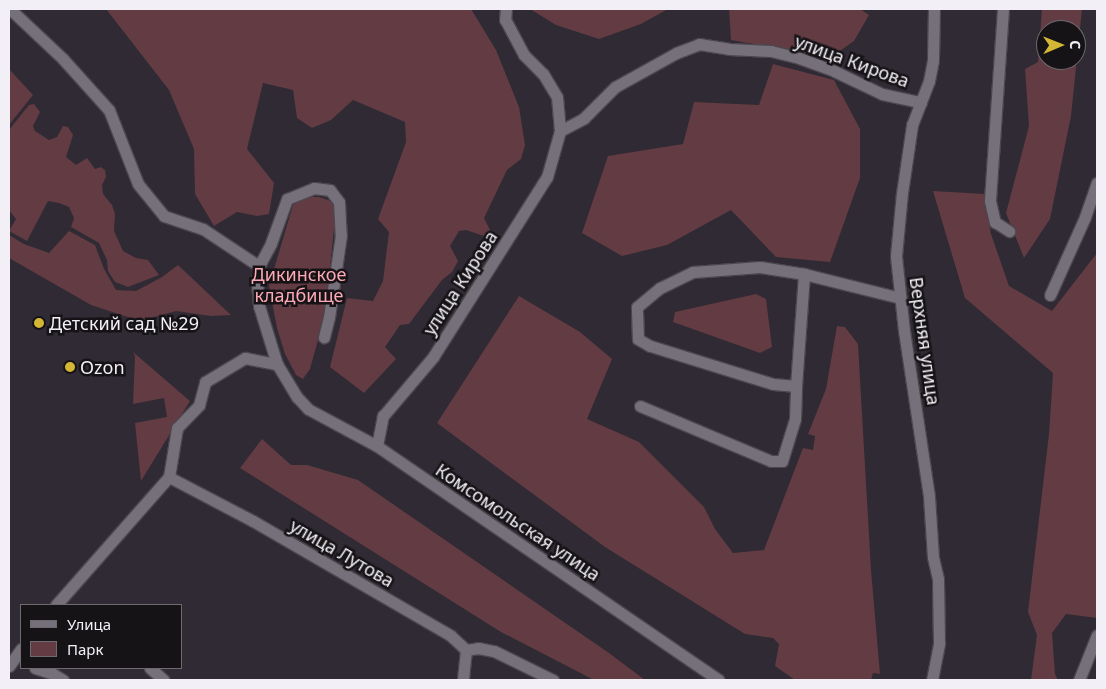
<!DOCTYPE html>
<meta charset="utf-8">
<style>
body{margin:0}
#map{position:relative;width:1106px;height:689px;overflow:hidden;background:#2f2a33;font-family:"Noto Sans",sans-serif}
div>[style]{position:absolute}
.green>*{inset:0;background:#633b42}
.roads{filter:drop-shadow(1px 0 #4c474f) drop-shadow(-1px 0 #4c474f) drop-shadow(0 1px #4c474f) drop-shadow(0 -1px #4c474f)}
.minor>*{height:11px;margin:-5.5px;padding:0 5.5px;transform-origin:5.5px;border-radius:5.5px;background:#76707b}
.dots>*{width:14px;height:14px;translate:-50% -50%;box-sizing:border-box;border:2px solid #161317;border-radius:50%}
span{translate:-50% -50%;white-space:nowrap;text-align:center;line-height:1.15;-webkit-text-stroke:5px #161317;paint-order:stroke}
.street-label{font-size:18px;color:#f3eff6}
.park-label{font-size:18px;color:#fda9b6}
.poi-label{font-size:18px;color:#f3eff6}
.left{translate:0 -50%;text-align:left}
.frame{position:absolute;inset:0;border:10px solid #f3eff6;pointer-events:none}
.legend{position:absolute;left:20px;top:604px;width:162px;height:65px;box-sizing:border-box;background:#161317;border:1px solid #6e6b70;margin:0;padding:6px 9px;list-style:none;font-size:15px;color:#f3eff6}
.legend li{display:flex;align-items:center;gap:10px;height:25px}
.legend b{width:25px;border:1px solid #6e6b70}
.north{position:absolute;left:1036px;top:20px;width:50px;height:50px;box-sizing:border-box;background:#161317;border:1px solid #6e6b70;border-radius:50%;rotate:89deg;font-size:14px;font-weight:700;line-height:20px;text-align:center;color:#f3eff6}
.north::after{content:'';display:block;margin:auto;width:18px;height:22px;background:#d4b635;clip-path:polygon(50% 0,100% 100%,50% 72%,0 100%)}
</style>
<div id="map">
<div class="green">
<div style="clip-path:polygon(106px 9px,471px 9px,496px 50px,519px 107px,525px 145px,521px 159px,507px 170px,484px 218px,490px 230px,484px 236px,466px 230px,459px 231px,450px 246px,458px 261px,452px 272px,442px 280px,409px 324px,400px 325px,385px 347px,396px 359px,364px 393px,330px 367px,347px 298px,373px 301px,383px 281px,389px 232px,378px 219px,406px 142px,405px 122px,353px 100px,331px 120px,312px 128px,297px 118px,293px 90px,263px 83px,247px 149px,274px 183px,269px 214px,257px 216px,237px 212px,214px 226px,195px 194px,194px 149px,169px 90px)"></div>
<div style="clip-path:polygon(530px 9px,668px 9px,641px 24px,599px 39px,556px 25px)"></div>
<div style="clip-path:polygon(729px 9px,860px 9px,869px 15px,854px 41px,830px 58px,731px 40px)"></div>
<div style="clip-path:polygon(evenodd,1042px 9px,1082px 9px,1071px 116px,1050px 219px,1024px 258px,1006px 213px,1029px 126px,1025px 69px,1038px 62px,1042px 9px,1046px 30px,1076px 30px,1076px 60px,1046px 60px,1046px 30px)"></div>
<div style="clip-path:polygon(773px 64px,834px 80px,860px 129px,860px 178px,830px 262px,776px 257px,731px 210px,667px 245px,622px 256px,582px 233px,608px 156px,683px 144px,694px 102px,759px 105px)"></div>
<div style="clip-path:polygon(9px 69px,33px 95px,9px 125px)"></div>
<div style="clip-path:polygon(34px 104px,40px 112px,33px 126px,35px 131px,49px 140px,57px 137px,63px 126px,68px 127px,73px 135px,66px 157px,76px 165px,87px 158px,95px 169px,101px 167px,105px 170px,106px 177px,102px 185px,103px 194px,112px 205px,115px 214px,114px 231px,123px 251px,136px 258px,148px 260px,159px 275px,128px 287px,115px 282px,108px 271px,107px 260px,99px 243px,71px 227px,74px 218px,69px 207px,59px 203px,48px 201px,27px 241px,9px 231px,16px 219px,9px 210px,9px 130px,29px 105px)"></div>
<div style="clip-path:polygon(933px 191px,985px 194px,991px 234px,1009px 286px,1052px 311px,1097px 253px,1097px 618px,1066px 614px,1052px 633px,1055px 674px,1058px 680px,1031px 680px,1037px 635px,1028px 612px,1049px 434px,1053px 373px,965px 298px)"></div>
<div style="clip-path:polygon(304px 197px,319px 197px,331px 201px,335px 209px,335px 219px,325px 315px,310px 369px,303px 379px,296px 375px,285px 354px,277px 328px,269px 286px,293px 205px)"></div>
<div style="clip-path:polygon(69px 231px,95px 245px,104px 269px,116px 290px,136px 291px,162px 277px,178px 265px,231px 315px,211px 316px,176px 311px,140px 321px,91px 305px,9px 258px,9px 235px,24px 244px,49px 253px)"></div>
<div style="clip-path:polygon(756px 294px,766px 299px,772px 347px,760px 353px,673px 322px,675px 312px)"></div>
<div style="clip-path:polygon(519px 296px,580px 332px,612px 359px,587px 419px,639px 442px,704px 507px,715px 529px,733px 553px,764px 550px,803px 448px,813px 450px,815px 436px,808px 434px,826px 389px,837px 326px,845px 327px,858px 344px,871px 570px,880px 674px,873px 673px,871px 680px,795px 680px,775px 666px,779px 644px,773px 638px,745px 634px,605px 547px,437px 423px)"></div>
<div style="clip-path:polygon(133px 352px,190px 401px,141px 481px,135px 423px,167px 417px,164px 398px,133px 404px,135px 356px)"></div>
<div style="clip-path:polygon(262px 439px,291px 465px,307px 465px,358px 480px,609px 653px,645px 680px,594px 680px,501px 632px,240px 468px)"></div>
</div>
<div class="roads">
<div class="minor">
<div style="left:10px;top:9px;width:73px;rotate:43.3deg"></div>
<div style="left:63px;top:59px;width:69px;rotate:48deg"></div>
<div style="left:109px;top:110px;width:79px;rotate:68.6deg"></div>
<div style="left:138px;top:184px;width:41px;rotate:50.9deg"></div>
<div style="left:164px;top:216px;width:41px;rotate:18.4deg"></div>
<div style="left:203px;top:229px;width:67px;rotate:33.5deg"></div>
<div style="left:259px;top:266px;width:17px;rotate:97deg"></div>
<div style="left:257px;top:283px;width:23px;rotate:85deg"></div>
<div style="left:259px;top:306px;width:61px;rotate:72.8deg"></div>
<div style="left:277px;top:364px;width:39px;rotate:59deg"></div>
<div style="left:297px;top:397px;width:16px;rotate:47deg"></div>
<div style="left:308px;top:409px;width:78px;rotate:28.2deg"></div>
<div style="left:377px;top:446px;width:414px;rotate:34.4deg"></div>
<div style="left:1003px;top:9px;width:192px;rotate:93.9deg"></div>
<div style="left:990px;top:201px;width:22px;rotate:77deg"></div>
<div style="left:995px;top:222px;width:17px;rotate:33deg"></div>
<div style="left:560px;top:131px;width:27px;rotate:-28deg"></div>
<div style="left:584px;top:118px;width:44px;rotate:-45deg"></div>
<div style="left:615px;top:87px;width:70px;rotate:-29.1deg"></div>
<div style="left:676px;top:53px;width:25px;rotate:-21deg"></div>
<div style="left:699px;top:44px;width:30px;rotate:9deg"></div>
<div style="left:729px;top:49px;width:42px;rotate:2.7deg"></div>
<div style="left:771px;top:51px;width:29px;rotate:14deg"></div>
<div style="left:799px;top:58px;width:37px;rotate:20deg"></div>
<div style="left:834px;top:71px;width:53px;rotate:25.6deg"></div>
<div style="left:882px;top:94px;width:40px;rotate:12deg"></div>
<div style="left:259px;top:266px;width:26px;rotate:-62deg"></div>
<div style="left:271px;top:243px;width:47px;rotate:-70deg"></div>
<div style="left:287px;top:199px;width:29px;rotate:-22deg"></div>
<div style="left:314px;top:188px;width:16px;rotate:7deg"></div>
<div style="left:330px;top:190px;width:15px;rotate:53deg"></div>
<div style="left:339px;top:202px;width:33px;rotate:87deg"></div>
<div style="left:341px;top:235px;width:83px;rotate:98.3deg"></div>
<div style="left:329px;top:317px;width:21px;rotate:104deg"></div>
<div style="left:1050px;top:295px;width:85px;rotate:-65.8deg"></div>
<div style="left:1085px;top:217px;width:36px;rotate:-71deg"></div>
<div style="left:796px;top:386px;width:112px;rotate:-85.9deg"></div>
<div style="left:640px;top:406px;width:142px;rotate:22.8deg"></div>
<div style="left:771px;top:461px;width:11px"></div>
<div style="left:782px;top:461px;width:44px;rotate:-72.8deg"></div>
<div style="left:795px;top:419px;width:33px;rotate:-88deg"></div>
<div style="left:796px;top:386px;width:23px;rotate:-175deg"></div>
<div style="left:773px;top:384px;width:129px;rotate:-162.8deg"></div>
<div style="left:650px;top:346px;width:14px;rotate:-150deg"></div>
<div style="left:638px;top:339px;width:32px;rotate:-92deg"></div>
<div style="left:637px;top:307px;width:30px;rotate:-40deg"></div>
<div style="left:660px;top:288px;width:37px;rotate:-26deg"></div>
<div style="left:693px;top:272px;width:67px;rotate:-4.3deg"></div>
<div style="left:760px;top:267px;width:45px;rotate:9deg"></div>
<div style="left:804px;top:274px;width:99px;rotate:14deg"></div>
<div style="left:377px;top:446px;width:31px;rotate:-79deg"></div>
<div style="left:383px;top:416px;width:77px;rotate:-49.7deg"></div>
<div style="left:433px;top:357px;width:213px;rotate:-57.7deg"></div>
<div style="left:547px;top:177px;width:48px;rotate:-74.2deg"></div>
<div style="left:560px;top:131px;width:34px;rotate:-95deg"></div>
<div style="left:557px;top:97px;width:27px;rotate:-121deg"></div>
<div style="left:543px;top:74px;width:27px;rotate:-135deg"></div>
<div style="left:524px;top:55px;width:40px;rotate:-118deg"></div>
<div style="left:505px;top:20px;width:11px;rotate:-85deg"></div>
<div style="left:169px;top:477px;width:95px;rotate:27.6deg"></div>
<div style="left:253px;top:521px;width:229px;rotate:30.1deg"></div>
<div style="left:451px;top:636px;width:21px;rotate:43deg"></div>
<div style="left:466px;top:650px;width:30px;rotate:96deg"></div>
<div style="left:56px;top:605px;width:171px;rotate:-48.6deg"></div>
<div style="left:169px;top:477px;width:50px;rotate:-80.7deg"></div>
<div style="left:177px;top:428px;width:32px;rotate:-46deg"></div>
<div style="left:199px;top:405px;width:24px;rotate:-75deg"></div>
<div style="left:205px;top:382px;width:47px;rotate:-31deg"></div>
<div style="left:245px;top:358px;width:33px;rotate:11deg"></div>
<div style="left:466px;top:650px;width:12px;rotate:-9deg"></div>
<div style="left:478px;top:648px;width:16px;rotate:11deg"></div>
<div style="left:494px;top:651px;width:66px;rotate:26.2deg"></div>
<div style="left:9px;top:666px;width:21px;rotate:-55deg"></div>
<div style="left:35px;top:668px;width:19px;rotate:18deg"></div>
<div style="left:53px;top:674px;width:12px;rotate:31deg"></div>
<div style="left:150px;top:668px;width:18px;rotate:41deg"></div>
<div style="left:932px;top:680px;width:38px;rotate:-79deg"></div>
<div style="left:939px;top:643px;width:64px;rotate:-90.9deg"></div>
<div style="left:938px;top:579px;width:23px;rotate:-103deg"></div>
<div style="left:933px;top:557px;width:61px;rotate:-93.8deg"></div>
<div style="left:929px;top:496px;width:167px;rotate:-98.6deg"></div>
<div style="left:904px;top:331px;width:75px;rotate:-96.1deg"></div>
<div style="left:896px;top:256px;width:63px;rotate:-84.6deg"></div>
<div style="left:902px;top:193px;width:69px;rotate:-81.6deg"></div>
<div style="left:912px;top:125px;width:47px;rotate:-68.9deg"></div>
<div style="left:929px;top:81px;width:21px;rotate:-79deg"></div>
<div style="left:933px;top:60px;width:51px;rotate:-88.9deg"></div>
<div style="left:1079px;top:680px;width:48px;rotate:-68.2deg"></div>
</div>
</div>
<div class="dots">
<div style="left:39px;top:323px;background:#d4b635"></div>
<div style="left:70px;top:367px;background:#d4b635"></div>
</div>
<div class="street-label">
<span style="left:852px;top:61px;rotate:20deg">улица Кирова</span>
<span style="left:460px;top:283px;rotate:-57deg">улица Кирова</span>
<span style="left:925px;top:341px;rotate:82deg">Верхняя улица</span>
<span style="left:518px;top:522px;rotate:34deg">Комсомольская улица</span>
<span style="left:342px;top:553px;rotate:30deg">улица Лутова</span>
</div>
<div class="park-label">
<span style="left:299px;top:285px">Дикинское<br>кладбище</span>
</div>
<div class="poi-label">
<span class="left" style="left:49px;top:323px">Детский сад №29</span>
<span class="left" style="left:80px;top:367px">Ozon</span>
</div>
<div class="frame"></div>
<ul class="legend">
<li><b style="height:6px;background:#76707b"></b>Улица</li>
<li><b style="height:14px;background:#633b42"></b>Парк</li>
</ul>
<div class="north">С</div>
</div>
